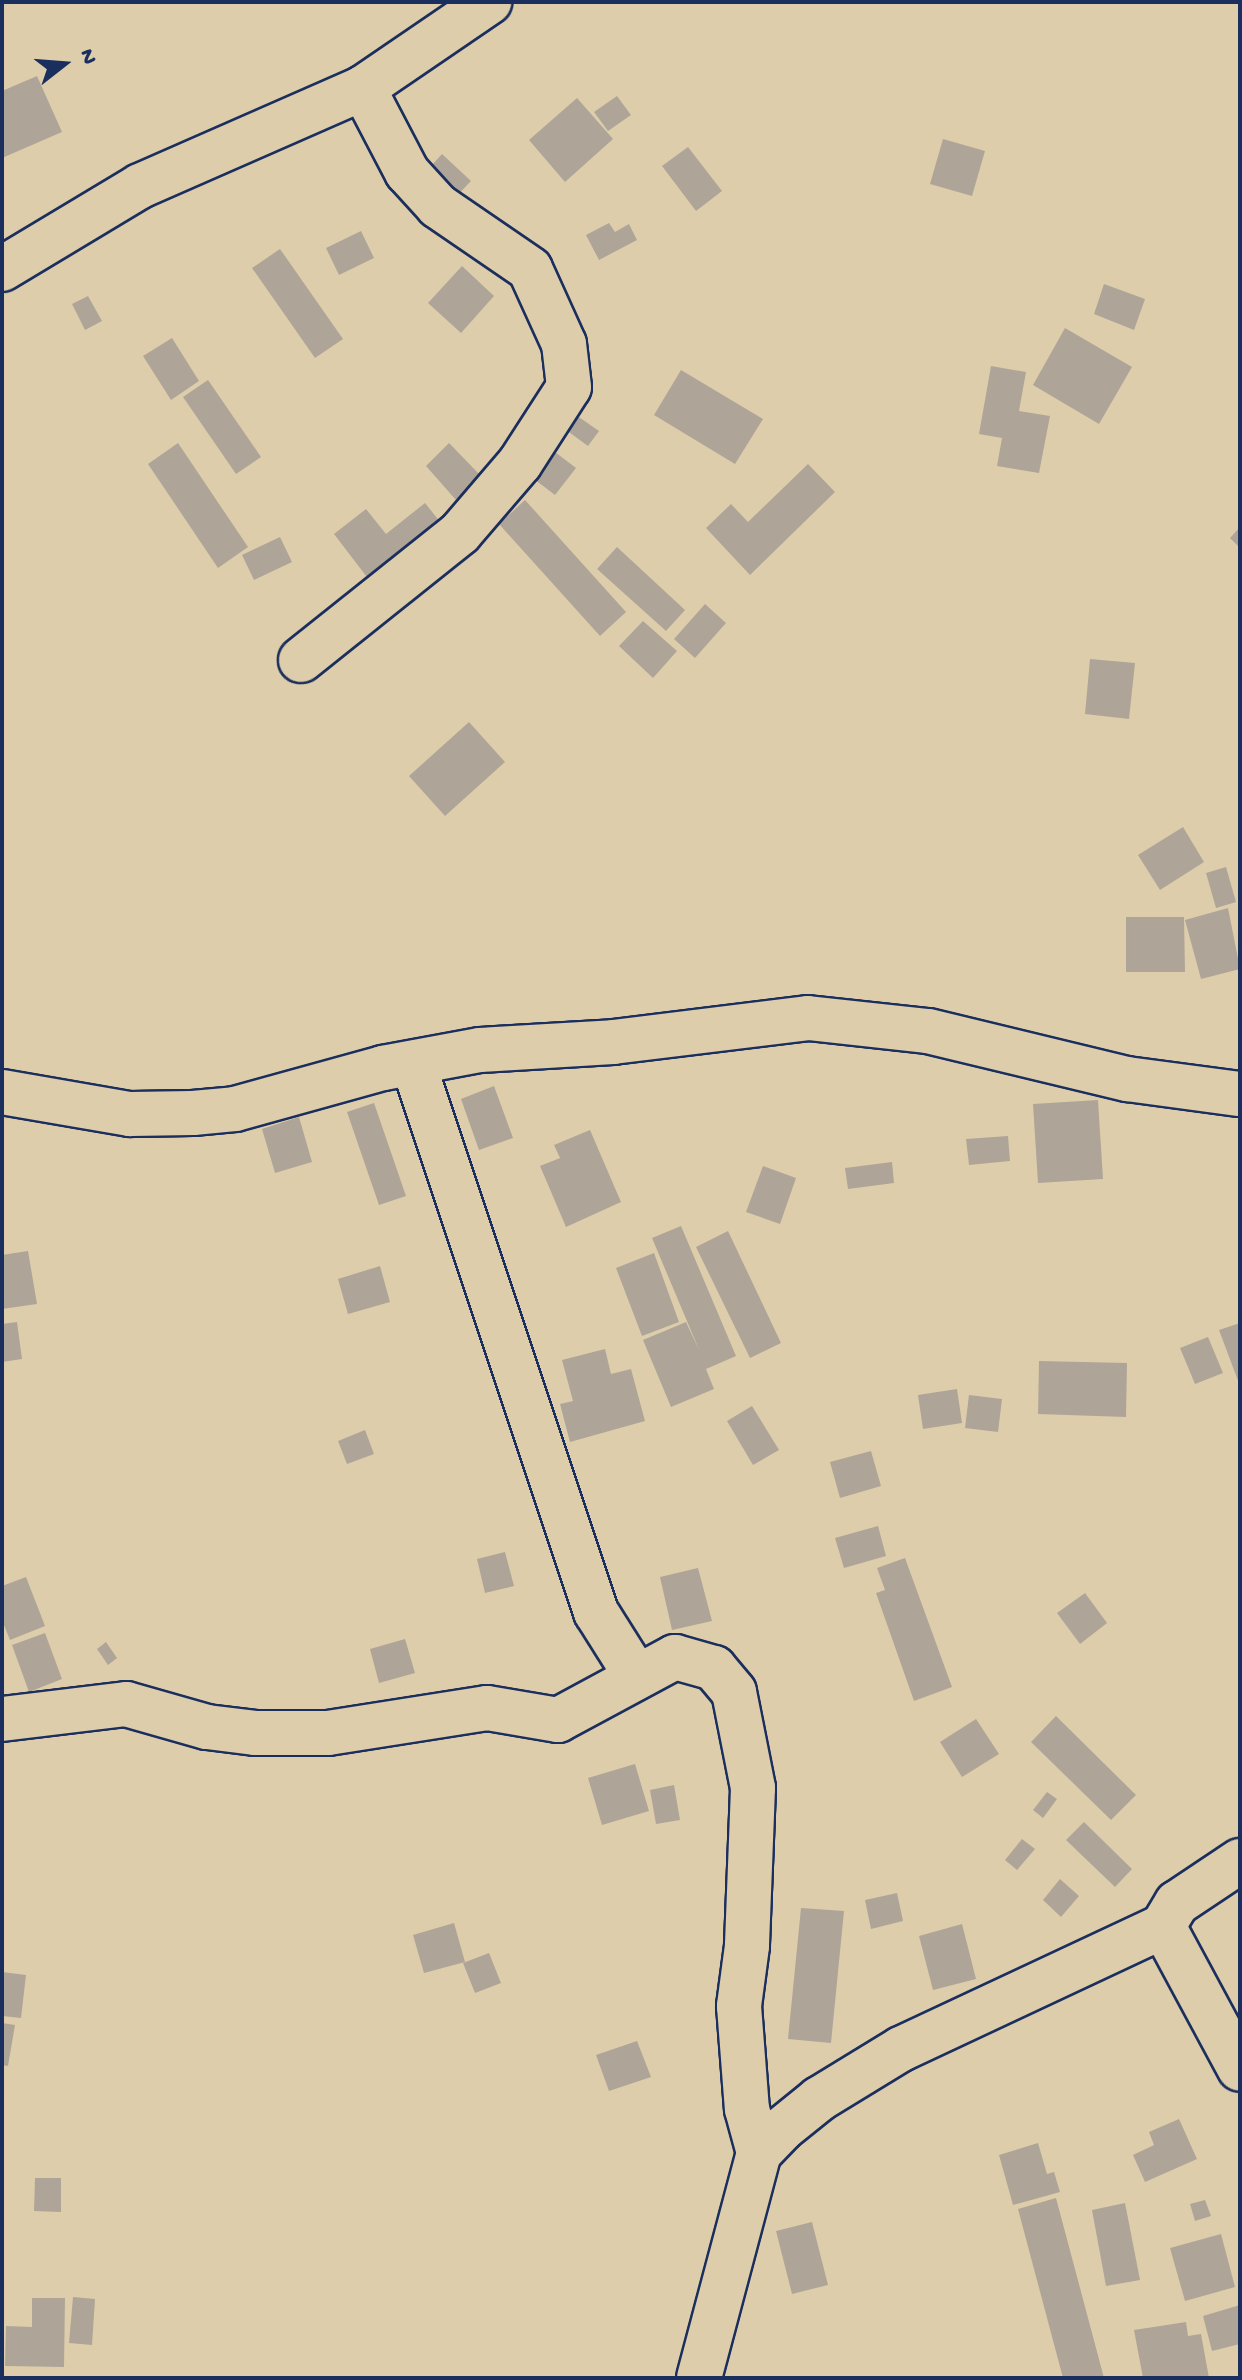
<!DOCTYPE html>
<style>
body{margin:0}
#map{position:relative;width:1242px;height:2380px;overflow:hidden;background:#decdab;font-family:"Gochi Hand",sans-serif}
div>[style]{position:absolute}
.building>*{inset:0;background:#aea598}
.roads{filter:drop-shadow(2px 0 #1b2f5e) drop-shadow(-2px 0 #1b2f5e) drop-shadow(0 2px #1b2f5e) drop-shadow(0 -2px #1b2f5e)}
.minor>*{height:44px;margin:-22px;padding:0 22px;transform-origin:22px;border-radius:22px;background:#decdab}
span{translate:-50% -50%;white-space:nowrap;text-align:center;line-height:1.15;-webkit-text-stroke:8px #decdab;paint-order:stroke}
.frame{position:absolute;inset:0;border:4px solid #1b2f5e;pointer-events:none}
.north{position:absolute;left:24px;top:24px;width:80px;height:80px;-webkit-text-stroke:6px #decdab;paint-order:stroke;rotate:73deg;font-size:22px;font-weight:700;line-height:32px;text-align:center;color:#1b2f5e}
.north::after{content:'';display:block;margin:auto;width:28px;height:36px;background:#1b2f5e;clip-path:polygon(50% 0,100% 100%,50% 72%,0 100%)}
</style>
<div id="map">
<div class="building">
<div style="clip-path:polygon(37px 76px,62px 132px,2px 158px,2px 91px)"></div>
<div style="clip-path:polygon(617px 96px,631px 115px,608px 131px,594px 112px)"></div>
<div style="clip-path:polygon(577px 98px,613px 139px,565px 182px,529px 140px)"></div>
<div style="clip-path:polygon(943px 139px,985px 151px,972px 196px,930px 184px)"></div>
<div style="clip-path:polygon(688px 147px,722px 191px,696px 211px,662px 166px)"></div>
<div style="clip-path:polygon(442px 154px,471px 181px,451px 202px,422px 176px)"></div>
<div style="clip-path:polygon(609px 223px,615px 232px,629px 224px,637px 240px,599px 260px,586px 235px)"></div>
<div style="clip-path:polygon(361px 231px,374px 258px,339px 275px,326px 248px)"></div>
<div style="clip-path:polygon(280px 249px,343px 339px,315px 358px,252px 268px)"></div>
<div style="clip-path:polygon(462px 266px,494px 296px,461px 333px,428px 303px)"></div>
<div style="clip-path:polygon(1104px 284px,1145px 299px,1134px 330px,1094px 314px)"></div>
<div style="clip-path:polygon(88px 296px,102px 321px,85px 330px,72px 304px)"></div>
<div style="clip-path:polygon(1065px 328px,1132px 367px,1099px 424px,1033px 385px)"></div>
<div style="clip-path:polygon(172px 338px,199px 381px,171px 400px,143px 356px)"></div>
<div style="clip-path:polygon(991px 366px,1026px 372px,1019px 411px,1050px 416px,1039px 473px,997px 466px,1002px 438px,979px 434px)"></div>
<div style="clip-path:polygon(681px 370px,763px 419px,735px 464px,654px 415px)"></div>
<div style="clip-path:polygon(208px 380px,261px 457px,236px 474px,183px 397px)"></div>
<div style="clip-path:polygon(573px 413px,599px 431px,588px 446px,562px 427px)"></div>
<div style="clip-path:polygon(178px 443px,248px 547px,218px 568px,148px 464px)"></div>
<div style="clip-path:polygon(449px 443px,481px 476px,456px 500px,426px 466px)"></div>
<div style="clip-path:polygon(551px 449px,576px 468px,555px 495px,530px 476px)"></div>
<div style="clip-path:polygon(808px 464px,835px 492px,750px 575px,706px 528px,731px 504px,748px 522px)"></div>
<div style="clip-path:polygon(525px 500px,626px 612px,600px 636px,499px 524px)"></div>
<div style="clip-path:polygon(425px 503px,445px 528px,373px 585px,334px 534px,366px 509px,386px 534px)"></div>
<div style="clip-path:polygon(1240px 527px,1240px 548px,1230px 538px)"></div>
<div style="clip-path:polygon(280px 537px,292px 562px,254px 580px,242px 555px)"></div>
<div style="clip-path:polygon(617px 547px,685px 610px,666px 631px,597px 569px)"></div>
<div style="clip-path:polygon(705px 604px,726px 623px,695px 658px,674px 639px)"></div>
<div style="clip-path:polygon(643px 621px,677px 651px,653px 678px,619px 646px)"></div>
<div style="clip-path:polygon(1090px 659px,1135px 663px,1129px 719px,1085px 714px)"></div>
<div style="clip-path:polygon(469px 722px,505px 762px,445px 816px,409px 776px)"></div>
<div style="clip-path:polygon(1183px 827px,1204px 862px,1160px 890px,1138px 855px)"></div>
<div style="clip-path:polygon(1226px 867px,1236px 902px,1216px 908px,1206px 873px)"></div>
<div style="clip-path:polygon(1228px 908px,1240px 969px,1201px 979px,1185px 920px)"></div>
<div style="clip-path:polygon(1126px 917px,1184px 917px,1185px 972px,1126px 972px)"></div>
<div style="clip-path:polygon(494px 1086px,513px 1138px,479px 1150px,461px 1099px)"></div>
<div style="clip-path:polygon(1098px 1100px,1103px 1179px,1038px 1183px,1033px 1104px)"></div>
<div style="clip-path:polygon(374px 1103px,406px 1196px,379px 1205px,347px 1112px)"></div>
<div style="clip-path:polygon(299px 1117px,312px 1162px,275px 1173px,262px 1129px)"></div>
<div style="clip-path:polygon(590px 1130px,621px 1202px,566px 1227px,540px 1166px,560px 1158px,554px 1145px)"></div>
<div style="clip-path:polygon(1008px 1136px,1010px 1161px,969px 1165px,966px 1139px)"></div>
<div style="clip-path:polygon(892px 1162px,894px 1183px,848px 1189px,845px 1168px)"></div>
<div style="clip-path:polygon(763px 1166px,796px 1178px,780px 1224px,746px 1212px)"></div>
<div style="clip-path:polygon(681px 1226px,736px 1356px,706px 1369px,714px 1389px,671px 1407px,643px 1340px,686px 1322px,700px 1352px,652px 1238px)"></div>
<div style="clip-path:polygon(728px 1231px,781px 1343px,750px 1358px,696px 1247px)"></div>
<div style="clip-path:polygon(28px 1251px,37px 1304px,2px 1309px,2px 1255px)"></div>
<div style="clip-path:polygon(654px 1253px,679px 1322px,642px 1336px,616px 1268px)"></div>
<div style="clip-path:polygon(380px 1266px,390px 1302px,348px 1314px,338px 1279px)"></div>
<div style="clip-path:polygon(17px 1322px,22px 1359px,2px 1362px,2px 1324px)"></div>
<div style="clip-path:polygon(1240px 1323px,1240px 1386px,1219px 1330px)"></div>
<div style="clip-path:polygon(1208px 1337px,1223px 1373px,1195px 1384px,1180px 1348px)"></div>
<div style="clip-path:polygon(605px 1349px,611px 1374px,631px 1369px,645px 1421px,570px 1442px,560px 1404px,573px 1401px,562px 1360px)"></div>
<div style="clip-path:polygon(1039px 1361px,1127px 1363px,1126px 1417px,1038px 1414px)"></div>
<div style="clip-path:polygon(957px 1389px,962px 1423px,923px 1429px,918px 1395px)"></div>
<div style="clip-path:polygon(969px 1395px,1002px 1399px,998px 1432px,965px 1428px)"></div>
<div style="clip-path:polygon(752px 1406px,779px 1450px,753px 1465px,727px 1421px)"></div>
<div style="clip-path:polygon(365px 1430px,374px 1454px,347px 1464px,338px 1441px)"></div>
<div style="clip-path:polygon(871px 1451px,881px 1486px,840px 1498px,830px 1462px)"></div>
<div style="clip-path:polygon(878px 1526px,886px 1556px,844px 1568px,835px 1538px)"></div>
<div style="clip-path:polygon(505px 1552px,514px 1586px,485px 1593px,477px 1559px)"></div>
<div style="clip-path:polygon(905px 1558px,952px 1687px,914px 1701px,876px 1593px,885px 1590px,877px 1568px)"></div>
<div style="clip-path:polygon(698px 1568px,712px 1621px,672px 1630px,660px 1577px)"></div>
<div style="clip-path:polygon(26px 1577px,45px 1626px,10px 1640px,2px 1620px,2px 1586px)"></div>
<div style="clip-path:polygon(1085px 1593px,1107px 1623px,1080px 1644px,1057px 1613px)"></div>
<div style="clip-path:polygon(45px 1633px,62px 1679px,29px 1692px,12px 1645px)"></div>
<div style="clip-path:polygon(405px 1639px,415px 1673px,379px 1683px,370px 1649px)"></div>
<div style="clip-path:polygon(106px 1642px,117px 1658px,108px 1665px,97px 1649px)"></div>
<div style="clip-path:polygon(1056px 1716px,1136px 1795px,1111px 1820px,1031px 1742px)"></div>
<div style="clip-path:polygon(976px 1719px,999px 1754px,962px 1777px,940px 1742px)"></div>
<div style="clip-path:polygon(635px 1764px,649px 1811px,602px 1825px,588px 1778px)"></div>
<div style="clip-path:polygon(674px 1785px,680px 1820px,656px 1824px,650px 1790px)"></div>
<div style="clip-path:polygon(1047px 1792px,1057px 1799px,1043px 1818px,1033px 1810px)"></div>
<div style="clip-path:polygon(1084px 1822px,1132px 1869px,1115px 1887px,1066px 1840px)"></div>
<div style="clip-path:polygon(1022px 1839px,1035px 1849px,1017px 1870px,1005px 1860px)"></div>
<div style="clip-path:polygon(1060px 1879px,1079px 1896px,1061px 1917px,1043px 1900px)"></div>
<div style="clip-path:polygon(897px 1893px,903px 1921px,871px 1929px,865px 1900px)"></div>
<div style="clip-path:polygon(801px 1908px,844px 1911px,831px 2043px,788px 2039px)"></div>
<div style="clip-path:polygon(454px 1923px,465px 1962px,424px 1973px,413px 1935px)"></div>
<div style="clip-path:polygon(962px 1924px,976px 1979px,933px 1990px,919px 1936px)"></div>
<div style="clip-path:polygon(489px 1953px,501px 1983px,475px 1993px,463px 1963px)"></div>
<div style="clip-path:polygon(2px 1972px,26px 1975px,21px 2018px,2px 2016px)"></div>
<div style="clip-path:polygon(2px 2023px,15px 2025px,8px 2066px,2px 2065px)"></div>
<div style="clip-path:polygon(637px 2041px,651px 2077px,609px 2091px,596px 2055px)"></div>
<div style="clip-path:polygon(1179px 2119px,1197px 2159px,1145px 2182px,1133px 2155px,1154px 2145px,1149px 2132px)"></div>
<div style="clip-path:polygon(1038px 2143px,1047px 2174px,1054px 2172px,1060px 2192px,1013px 2205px,999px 2155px)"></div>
<div style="clip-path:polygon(35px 2178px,61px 2178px,61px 2212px,34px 2211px)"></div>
<div style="clip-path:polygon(1056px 2198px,1104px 2378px,1063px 2378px,1018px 2209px)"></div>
<div style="clip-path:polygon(1205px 2200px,1211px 2216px,1195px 2221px,1190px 2204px)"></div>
<div style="clip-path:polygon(1125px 2203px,1140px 2280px,1106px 2286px,1092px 2210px)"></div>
<div style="clip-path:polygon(812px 2222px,828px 2285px,792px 2294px,776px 2231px)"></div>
<div style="clip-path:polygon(1221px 2234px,1235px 2287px,1185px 2301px,1170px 2248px)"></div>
<div style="clip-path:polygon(73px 2297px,95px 2299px,92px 2345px,69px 2343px)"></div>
<div style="clip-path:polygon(32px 2298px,65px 2298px,64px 2367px,5px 2366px,6px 2326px,32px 2327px)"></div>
<div style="clip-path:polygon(1240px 2305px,1240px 2344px,1212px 2351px,1203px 2316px)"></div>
<div style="clip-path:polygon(1186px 2322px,1188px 2336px,1201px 2334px,1209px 2378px,1143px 2378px,1134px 2330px)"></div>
</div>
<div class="roads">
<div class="minor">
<div style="left:2px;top:269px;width:161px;rotate:-31deg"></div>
<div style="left:140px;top:186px;width:244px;rotate:-23.7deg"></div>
<div style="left:363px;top:88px;width:153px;rotate:-34.3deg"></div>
<div style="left:301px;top:660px;width:203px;rotate:-38.6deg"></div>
<div style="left:460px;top:533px;width:92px;rotate:-49.4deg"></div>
<div style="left:520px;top:463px;width:90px;rotate:-57.2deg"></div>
<div style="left:569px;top:387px;width:43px;rotate:-96.6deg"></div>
<div style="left:564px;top:344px;width:82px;rotate:-114.4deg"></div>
<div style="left:530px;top:269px;width:112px;rotate:-145.6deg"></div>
<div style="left:438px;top:206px;width:46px;rotate:-132.4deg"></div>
<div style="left:407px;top:172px;width:95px;rotate:-117.6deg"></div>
<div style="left:413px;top:1063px;width:579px;rotate:71.57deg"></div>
<div style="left:596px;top:1612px;width:73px;rotate:57.8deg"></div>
<div style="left:2px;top:1092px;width:130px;rotate:9.8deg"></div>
<div style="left:130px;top:1114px;width:63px;rotate:-0.9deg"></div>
<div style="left:193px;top:1113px;width:42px;rotate:-5.4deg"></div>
<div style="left:235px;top:1109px;width:154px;rotate:-15.5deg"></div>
<div style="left:383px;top:1068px;width:99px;rotate:-10.5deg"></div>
<div style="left:480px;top:1050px;width:133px;rotate:-3.4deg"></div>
<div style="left:613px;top:1042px;width:196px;rotate:-7deg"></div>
<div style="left:808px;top:1018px;width:121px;rotate:6.2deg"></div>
<div style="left:928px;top:1031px;width:205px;rotate:13.6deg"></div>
<div style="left:1127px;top:1079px;width:114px;rotate:7.6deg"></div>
<div style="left:2px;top:1719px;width:125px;rotate:-6.9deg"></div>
<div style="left:126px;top:1704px;width:84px;rotate:15.9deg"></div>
<div style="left:207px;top:1727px;width:48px;rotate:7.1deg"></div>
<div style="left:255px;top:1733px;width:73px"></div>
<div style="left:328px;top:1733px;width:161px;rotate:-8.9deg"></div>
<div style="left:487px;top:1708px;width:72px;rotate:9.6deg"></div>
<div style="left:558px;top:1720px;width:133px;rotate:-28.3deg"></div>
<div style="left:675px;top:1657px;width:41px;rotate:15.8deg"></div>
<div style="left:714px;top:1668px;width:31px;rotate:50deg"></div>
<div style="left:734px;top:1692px;width:98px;rotate:78.8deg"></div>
<div style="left:753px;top:1788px;width:158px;rotate:92.2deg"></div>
<div style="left:747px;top:1946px;width:61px;rotate:97.6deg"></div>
<div style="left:739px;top:2006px;width:103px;rotate:85.6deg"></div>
<div style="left:747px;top:2109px;width:46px;rotate:74.7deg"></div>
<div style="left:1163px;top:1926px;width:162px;rotate:61.7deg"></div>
<div style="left:699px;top:2378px;width:233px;rotate:-75.1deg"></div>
<div style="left:759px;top:2153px;width:33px;rotate:-46deg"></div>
<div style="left:782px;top:2129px;width:48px;rotate:-39deg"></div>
<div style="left:819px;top:2099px;width:96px;rotate:-31.4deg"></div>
<div style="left:901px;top:2049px;width:289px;rotate:-25.1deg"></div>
<div style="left:1163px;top:1926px;width:27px;rotate:-59deg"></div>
<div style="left:1177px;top:1903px;width:76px;rotate:-33.7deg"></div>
</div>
</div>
<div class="frame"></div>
<div class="north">N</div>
</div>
